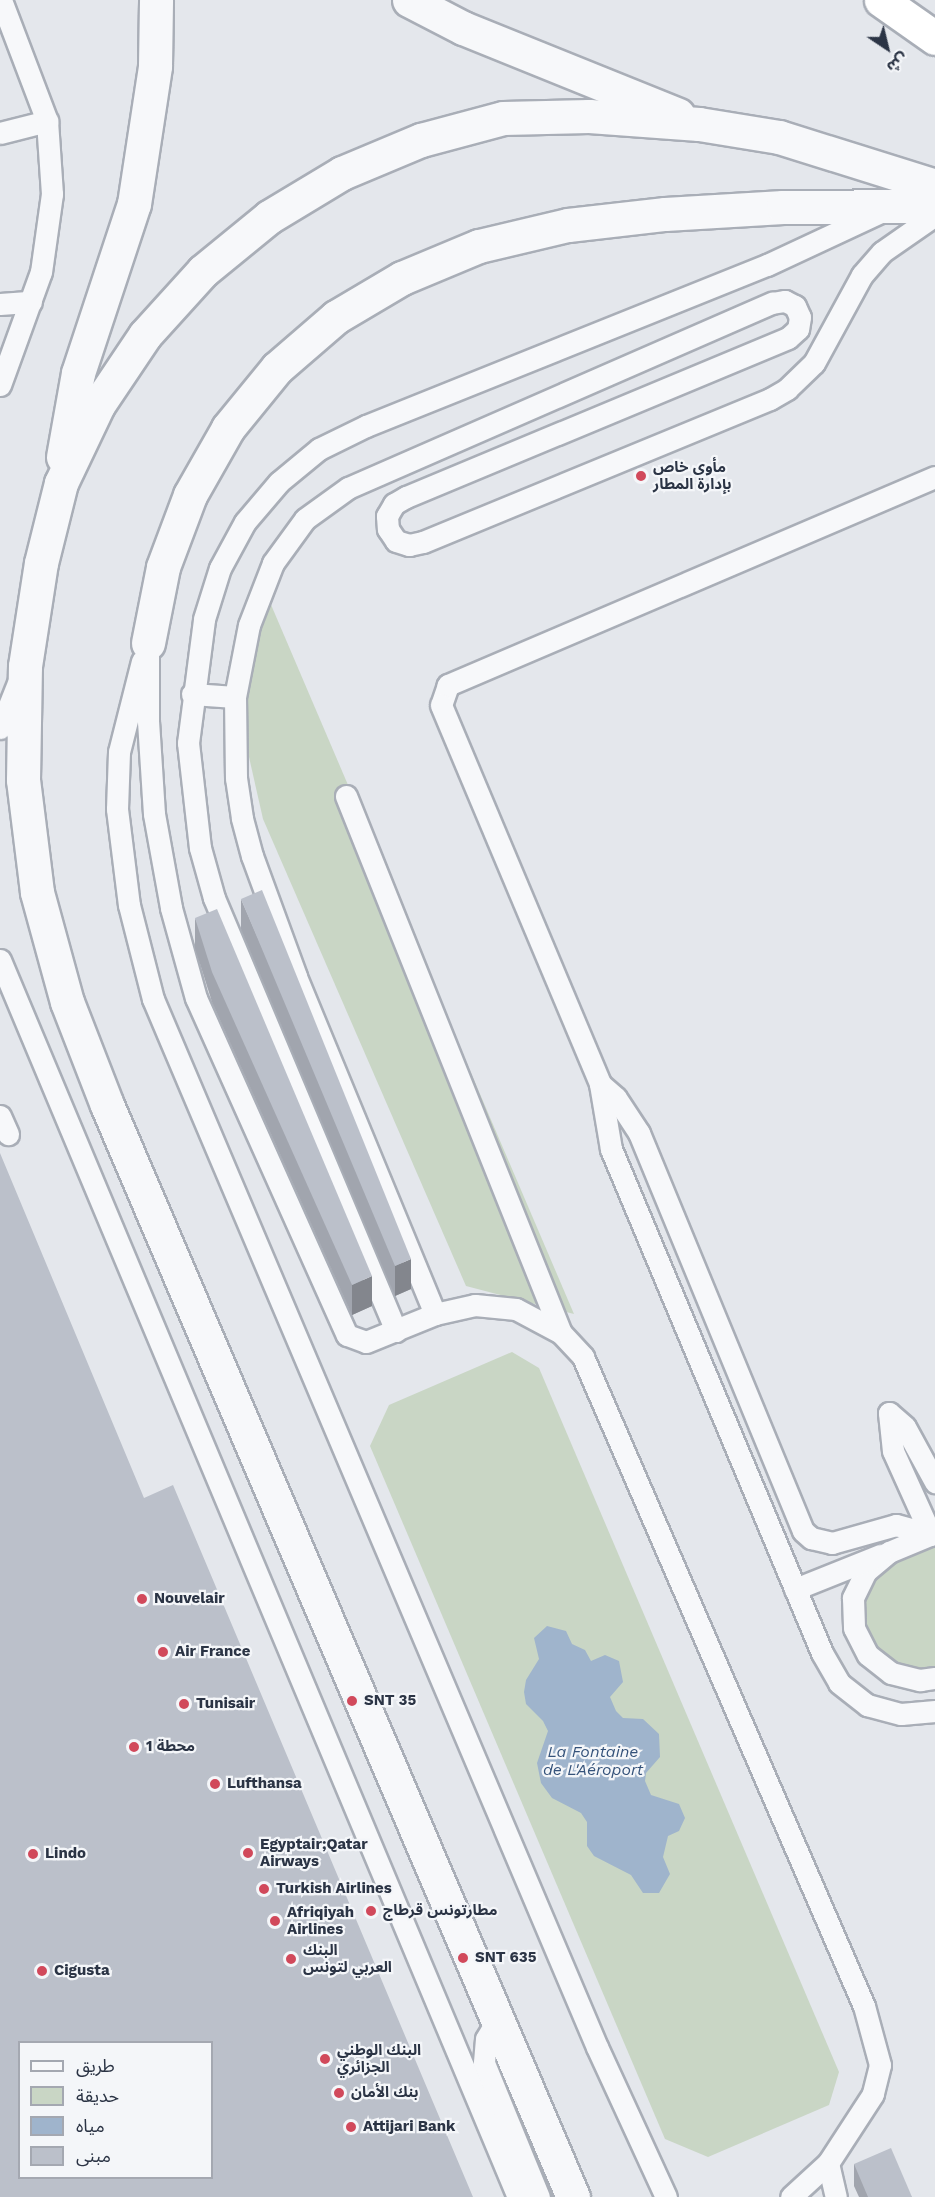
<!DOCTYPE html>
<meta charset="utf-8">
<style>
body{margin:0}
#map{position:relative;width:935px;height:2197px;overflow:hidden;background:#e4e7ec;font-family:"Work Sans","Noto Sans Arabic",sans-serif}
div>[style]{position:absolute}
.green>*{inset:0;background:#c9d6c5}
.water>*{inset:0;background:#9fb4cc}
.roads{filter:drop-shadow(2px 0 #a9aeb7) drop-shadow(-2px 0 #a9aeb7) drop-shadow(0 2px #a9aeb7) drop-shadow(0 -2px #a9aeb7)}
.service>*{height:21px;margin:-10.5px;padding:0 10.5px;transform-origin:10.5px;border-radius:10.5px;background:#f7f8fa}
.tertiary>*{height:33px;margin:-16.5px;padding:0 16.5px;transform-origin:16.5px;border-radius:16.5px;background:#f7f8fa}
.trunk>*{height:33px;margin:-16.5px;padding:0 16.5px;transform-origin:16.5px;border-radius:16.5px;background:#fff}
.wall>*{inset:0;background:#a1a5ae}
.shaded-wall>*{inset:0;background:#83868d}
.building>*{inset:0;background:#bbc0ca}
.dots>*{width:16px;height:16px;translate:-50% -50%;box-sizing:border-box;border:3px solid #f4f6f9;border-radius:50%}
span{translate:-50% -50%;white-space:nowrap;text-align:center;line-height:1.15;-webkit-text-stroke:4.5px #f4f6f9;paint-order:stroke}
.poi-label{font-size:15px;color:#2b3445;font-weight:700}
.left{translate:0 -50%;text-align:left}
.water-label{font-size:16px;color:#34527a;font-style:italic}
.legend{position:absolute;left:18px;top:2041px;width:195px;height:138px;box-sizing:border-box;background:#f4f6f9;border:2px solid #a4a8b1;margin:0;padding:8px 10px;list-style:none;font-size:18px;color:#2b3445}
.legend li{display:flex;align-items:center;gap:12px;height:30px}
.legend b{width:30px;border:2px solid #a4a8b1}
.north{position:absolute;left:857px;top:18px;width:60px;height:60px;-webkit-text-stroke:4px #f4f6f9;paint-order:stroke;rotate:145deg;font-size:16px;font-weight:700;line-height:24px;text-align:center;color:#2b3445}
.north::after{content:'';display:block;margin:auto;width:21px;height:27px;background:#2b3445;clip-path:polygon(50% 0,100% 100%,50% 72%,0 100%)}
</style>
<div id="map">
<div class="green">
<div style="clip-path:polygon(266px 593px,574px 1314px,466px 1286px,263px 819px,242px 726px,256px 631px)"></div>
<div style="clip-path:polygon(512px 1352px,539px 1368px,839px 2072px,829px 2105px,708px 2157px,665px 2139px,370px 1446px,389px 1405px)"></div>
<div style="clip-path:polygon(935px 1544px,935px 1670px,918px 1677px,867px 1666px,847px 1618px,871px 1571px)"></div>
</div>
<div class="water">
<div style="clip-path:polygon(547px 1626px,566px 1631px,572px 1644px,585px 1650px,591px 1661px,605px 1655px,619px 1661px,623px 1682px,610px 1697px,616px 1711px,623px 1718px,643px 1719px,659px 1734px,660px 1757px,646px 1773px,645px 1781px,651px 1795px,679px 1804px,685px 1818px,679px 1831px,668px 1836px,663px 1857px,670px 1874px,659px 1893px,643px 1893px,631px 1875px,594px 1856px,587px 1846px,587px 1822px,581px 1813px,552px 1798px,541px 1783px,537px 1763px,548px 1731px,543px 1721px,526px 1704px,524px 1692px,526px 1680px,539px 1659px,534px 1638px)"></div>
</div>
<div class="roads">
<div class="service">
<div style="left:0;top:133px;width:49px;rotate:-14.3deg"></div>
<div style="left:0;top:304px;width:31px;rotate:-4deg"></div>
<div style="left:0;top:385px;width:120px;rotate:-70.1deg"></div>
<div style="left:41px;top:272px;width:79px;rotate:-82deg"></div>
<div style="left:52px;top:194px;width:73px;rotate:-93.9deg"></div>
<div style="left:47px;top:121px;width:129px;rotate:-110.8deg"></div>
<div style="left:935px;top:477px;width:530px;rotate:156.87deg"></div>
<div style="left:448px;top:685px;width:21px;rotate:109deg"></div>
<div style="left:441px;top:705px;width:411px;rotate:67.2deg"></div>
<div style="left:600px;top:1084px;width:66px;rotate:80.4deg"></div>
<div style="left:611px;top:1149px;width:546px;rotate:67.28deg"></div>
<div style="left:822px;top:1653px;width:34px;rotate:60deg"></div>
<div style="left:839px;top:1683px;width:36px;rotate:38deg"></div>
<div style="left:867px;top:1705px;width:35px;rotate:15deg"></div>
<div style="left:901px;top:1714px;width:34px;rotate:-5deg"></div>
<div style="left:148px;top:643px;width:78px;rotate:90deg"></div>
<div style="left:148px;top:721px;width:93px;rotate:86.3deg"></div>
<div style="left:154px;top:814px;width:96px;rotate:79.7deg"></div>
<div style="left:171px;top:908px;width:93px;rotate:74.5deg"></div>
<div style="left:196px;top:998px;width:369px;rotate:65.9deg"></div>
<div style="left:347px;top:1335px;width:20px;rotate:20deg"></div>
<div style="left:366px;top:1342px;width:74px;rotate:-22.1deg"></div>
<div style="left:435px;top:1314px;width:41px;rotate:-12.7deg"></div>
<div style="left:475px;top:1305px;width:41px;rotate:5.6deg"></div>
<div style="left:516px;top:1309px;width:51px;rotate:28.1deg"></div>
<div style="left:561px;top:1333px;width:33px;rotate:47deg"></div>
<div style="left:583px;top:1357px;width:707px;rotate:66.59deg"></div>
<div style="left:864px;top:2006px;width:61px;rotate:74.8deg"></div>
<div style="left:880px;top:2065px;width:30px;rotate:104deg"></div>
<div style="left:873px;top:2094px;width:82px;rotate:123.1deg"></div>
<div style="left:828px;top:2163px;width:50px;rotate:137.4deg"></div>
<div style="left:142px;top:661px;width:94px;rotate:104.2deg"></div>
<div style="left:119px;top:752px;width:57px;rotate:92deg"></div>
<div style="left:117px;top:809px;width:97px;rotate:82.9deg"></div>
<div style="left:129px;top:905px;width:97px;rotate:75.7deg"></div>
<div style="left:153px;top:999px;width:1138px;rotate:67.04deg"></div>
<div style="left:597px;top:2047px;width:165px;rotate:65.3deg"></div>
<div style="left:192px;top:694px;width:43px;rotate:4deg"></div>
<div style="left:0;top:728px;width:48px;rotate:-68.2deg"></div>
<div style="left:346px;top:796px;width:578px;rotate:68.18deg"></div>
<div style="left:0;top:960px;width:1341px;rotate:67.28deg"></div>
<div style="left:600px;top:1084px;width:21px;rotate:41deg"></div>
<div style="left:616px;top:1098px;width:42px;rotate:56.7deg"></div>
<div style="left:639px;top:1133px;width:430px;rotate:67.6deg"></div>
<div style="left:803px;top:1531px;width:11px;rotate:41deg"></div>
<div style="left:811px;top:1538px;width:22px;rotate:13deg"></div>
<div style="left:832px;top:1543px;width:66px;rotate:-15.7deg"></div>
<div style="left:896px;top:1525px;width:16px;rotate:15deg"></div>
<div style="left:911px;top:1529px;width:14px;rotate:34deg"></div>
<div style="left:0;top:1116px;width:20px;rotate:66deg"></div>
<div style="left:435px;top:1314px;width:365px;rotate:-112.4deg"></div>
<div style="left:296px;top:976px;width:128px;rotate:-110.1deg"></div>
<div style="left:252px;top:856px;width:39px;rotate:-105deg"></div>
<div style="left:242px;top:818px;width:40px;rotate:-98.5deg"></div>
<div style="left:236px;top:778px;width:81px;rotate:-90.7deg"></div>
<div style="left:235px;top:697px;width:73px;rotate:-79deg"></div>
<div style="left:249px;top:625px;width:66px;rotate:-68.8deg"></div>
<div style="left:273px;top:563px;width:54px;rotate:-54deg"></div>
<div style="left:305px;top:519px;width:53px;rotate:-35.8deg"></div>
<div style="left:348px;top:488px;width:463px;rotate:-23.6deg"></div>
<div style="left:772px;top:303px;width:13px;rotate:-9deg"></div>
<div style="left:785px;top:301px;width:11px;rotate:27deg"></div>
<div style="left:795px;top:306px;width:12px;rotate:66deg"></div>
<div style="left:800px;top:317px;width:12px;rotate:99deg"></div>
<div style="left:798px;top:329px;width:13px;rotate:138deg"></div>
<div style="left:788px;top:338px;width:414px;rotate:157.4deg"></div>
<div style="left:406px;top:497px;width:14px;rotate:150deg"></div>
<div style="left:394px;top:504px;width:14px;rotate:120deg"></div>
<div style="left:387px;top:516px;width:13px;rotate:86deg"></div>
<div style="left:388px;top:529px;width:14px;rotate:56deg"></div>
<div style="left:396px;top:541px;width:14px;rotate:17deg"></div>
<div style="left:409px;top:545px;width:14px;rotate:-12deg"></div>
<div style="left:423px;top:542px;width:375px;rotate:-22.4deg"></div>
<div style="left:770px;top:399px;width:20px;rotate:-30deg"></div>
<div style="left:787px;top:389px;width:37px;rotate:-44deg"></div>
<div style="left:814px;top:363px;width:100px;rotate:-61.4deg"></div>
<div style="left:862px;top:275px;width:30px;rotate:-49deg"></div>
<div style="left:882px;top:252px;width:65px;rotate:-34.9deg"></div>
<div style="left:396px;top:1331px;width:470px;rotate:-112.8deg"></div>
<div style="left:214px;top:898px;width:52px;rotate:-105.6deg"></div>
<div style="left:200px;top:848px;width:106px;rotate:-96.5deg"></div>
<div style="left:188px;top:743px;width:125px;rotate:-82.6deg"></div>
<div style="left:204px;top:619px;width:53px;rotate:-72.6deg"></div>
<div style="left:220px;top:568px;width:52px;rotate:-61.5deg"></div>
<div style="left:245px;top:522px;width:52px;rotate:-49.6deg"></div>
<div style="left:279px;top:482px;width:52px;rotate:-39.5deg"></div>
<div style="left:319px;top:449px;width:52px;rotate:-26.1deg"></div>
<div style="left:366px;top:426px;width:432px;rotate:-21.9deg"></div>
<div style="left:767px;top:265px;width:130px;rotate:-25deg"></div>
<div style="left:889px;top:1413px;width:38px;rotate:84deg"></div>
<div style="left:893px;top:1451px;width:92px;rotate:65.7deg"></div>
<div style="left:889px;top:1413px;width:21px;rotate:41deg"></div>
<div style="left:905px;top:1427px;width:63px;rotate:61.4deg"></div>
<div style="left:932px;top:1534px;width:47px;rotate:157.3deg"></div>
<div style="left:889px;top:1552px;width:30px;rotate:140deg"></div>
<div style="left:866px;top:1571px;width:30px;rotate:116deg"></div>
<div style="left:853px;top:1598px;width:30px;rotate:88deg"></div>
<div style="left:854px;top:1628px;width:30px;rotate:63deg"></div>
<div style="left:868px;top:1655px;width:29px;rotate:38deg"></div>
<div style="left:891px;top:1673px;width:30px;rotate:14deg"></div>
<div style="left:920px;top:1680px;width:15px;rotate:-8deg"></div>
<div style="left:795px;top:1589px;width:92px;rotate:-21.8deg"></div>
<div style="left:498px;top:2019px;width:23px;rotate:121deg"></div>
<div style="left:486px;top:2039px;width:24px;rotate:95deg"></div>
<div style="left:484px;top:2063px;width:145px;rotate:67.7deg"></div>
<div style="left:828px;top:2163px;width:35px;rotate:77deg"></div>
</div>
<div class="tertiary">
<div style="left:409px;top:0;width:61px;rotate:27.4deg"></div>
<div style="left:463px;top:28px;width:232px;rotate:22deg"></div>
<div style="left:63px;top:457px;width:85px;rotate:-79.9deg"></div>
<div style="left:78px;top:373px;width:178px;rotate:-71.7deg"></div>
<div style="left:134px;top:204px;width:140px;rotate:-81.3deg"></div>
<div style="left:155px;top:66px;width:66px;rotate:-89.1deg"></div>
<div style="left:148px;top:643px;width:77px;rotate:-78.8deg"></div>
<div style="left:163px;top:567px;width:77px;rotate:-69.4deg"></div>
<div style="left:190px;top:495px;width:77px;rotate:-60.4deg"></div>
<div style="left:228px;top:428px;width:77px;rotate:-50.8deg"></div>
<div style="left:277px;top:368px;width:78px;rotate:-40.8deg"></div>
<div style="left:336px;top:317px;width:77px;rotate:-30.6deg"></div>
<div style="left:402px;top:278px;width:83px;rotate:-22.6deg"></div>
<div style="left:479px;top:246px;width:91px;rotate:-13.3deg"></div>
<div style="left:568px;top:225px;width:98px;rotate:-6.5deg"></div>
<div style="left:665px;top:214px;width:118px;rotate:-3.4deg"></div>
<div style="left:783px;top:207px;width:152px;rotate:-0.4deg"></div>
<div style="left:573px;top:2197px;width:1187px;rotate:-113.11deg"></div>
<div style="left:107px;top:1105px;width:110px;rotate:-111.2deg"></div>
<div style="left:67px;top:1002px;width:114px;rotate:-105.3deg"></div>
<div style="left:37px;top:892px;width:113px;rotate:-97.1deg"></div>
<div style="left:23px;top:780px;width:114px;rotate:-89deg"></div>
<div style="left:25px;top:666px;width:104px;rotate:-81.2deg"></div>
<div style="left:41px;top:563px;width:82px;rotate:-76deg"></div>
<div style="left:61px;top:483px;width:86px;rotate:-64.6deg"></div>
<div style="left:98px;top:405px;width:84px;rotate:-56.1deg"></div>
<div style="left:145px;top:335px;width:86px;rotate:-47.8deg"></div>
<div style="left:203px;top:271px;width:85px;rotate:-39.3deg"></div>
<div style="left:269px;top:217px;width:85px;rotate:-31.1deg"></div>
<div style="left:342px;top:173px;width:86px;rotate:-22.7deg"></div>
<div style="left:421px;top:140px;width:85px;rotate:-15deg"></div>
<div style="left:503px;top:118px;width:86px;rotate:-1.3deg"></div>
<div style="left:589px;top:116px;width:110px;rotate:4.2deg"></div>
<div style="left:699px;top:124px;width:81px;rotate:9.2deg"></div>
<div style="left:779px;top:137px;width:164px;rotate:17.4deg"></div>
</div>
<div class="trunk">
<div style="left:881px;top:0;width:66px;rotate:35.1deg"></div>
</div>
</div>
<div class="wall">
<div style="clip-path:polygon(241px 899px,411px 1289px,395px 1296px,241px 929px)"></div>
<div style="clip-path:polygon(195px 918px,372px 1306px,352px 1315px,212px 1002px,195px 948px)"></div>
<div style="clip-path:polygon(854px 2164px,912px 2197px,859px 2197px,854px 2186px)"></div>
</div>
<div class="shaded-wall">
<div style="clip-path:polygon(411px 1259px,411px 1289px,395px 1296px,395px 1266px)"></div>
<div style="clip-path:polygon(372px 1276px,372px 1306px,352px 1315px,352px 1285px)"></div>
</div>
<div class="building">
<div style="clip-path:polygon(262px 890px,411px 1259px,395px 1266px,241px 899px)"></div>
<div style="clip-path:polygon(217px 909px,372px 1276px,352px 1285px,212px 972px,195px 918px)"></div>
<div style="clip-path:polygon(evenodd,0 1153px,144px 1498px,173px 1485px,473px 2197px,0 2197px,0 1153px,20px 2043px,212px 2043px,212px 2178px,20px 2178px,20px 2043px)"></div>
<div style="clip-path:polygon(891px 2148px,912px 2197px,868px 2197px,854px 2164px)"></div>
</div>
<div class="dots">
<div style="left:641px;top:476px;background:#d1495b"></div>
<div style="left:142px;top:1599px;background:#d1495b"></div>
<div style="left:163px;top:1652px;background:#d1495b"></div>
<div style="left:352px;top:1701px;background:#d1495b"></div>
<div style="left:184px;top:1704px;background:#d1495b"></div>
<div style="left:134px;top:1747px;background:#d1495b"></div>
<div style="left:215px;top:1784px;background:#d1495b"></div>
<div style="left:248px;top:1853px;background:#d1495b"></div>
<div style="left:33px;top:1854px;background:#d1495b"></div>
<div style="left:264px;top:1889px;background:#d1495b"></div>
<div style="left:371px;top:1911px;background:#d1495b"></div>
<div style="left:275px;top:1921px;background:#d1495b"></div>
<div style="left:463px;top:1958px;background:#d1495b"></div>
<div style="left:291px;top:1959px;background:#d1495b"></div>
<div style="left:42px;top:1971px;background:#d1495b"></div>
<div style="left:325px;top:2059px;background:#d1495b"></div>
<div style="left:339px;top:2093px;background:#d1495b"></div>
<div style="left:351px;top:2127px;background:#d1495b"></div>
</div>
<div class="poi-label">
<span class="left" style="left:653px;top:476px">مأوى خاص<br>بإدارة المطار</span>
<span class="left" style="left:154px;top:1599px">Nouvelair</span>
<span class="left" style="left:175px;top:1652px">Air France</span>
<span class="left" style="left:364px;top:1701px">SNT 35</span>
<span class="left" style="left:196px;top:1704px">Tunisair</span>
<span class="left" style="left:146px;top:1747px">محطة 1</span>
<span class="left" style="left:227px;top:1784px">Lufthansa</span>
<span class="left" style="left:260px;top:1853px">Egyptair;Qatar<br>Airways</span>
<span class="left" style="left:45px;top:1854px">Lindo</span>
<span class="left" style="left:276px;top:1889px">Turkish Airlines</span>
<span class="left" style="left:383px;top:1911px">مطارتونس قرطاج</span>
<span class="left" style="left:287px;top:1921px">Afriqiyah<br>Airlines</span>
<span class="left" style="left:303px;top:1959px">البنك<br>العربي لتونس</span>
<span class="left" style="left:475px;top:1958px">SNT 635</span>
<span class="left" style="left:54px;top:1971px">Cigusta</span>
<span class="left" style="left:337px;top:2059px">البنك الوطني<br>الجزائري</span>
<span class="left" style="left:351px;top:2093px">بنك الأمان</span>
<span class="left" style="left:363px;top:2127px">Attijari Bank</span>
</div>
<div class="water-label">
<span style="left:593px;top:1761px">La Fontaine<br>de L'Aéroport</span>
</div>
<ul class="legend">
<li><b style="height:8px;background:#f7f8fa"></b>طريق</li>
<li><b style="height:16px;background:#c9d6c5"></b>حديقة</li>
<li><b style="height:16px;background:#9fb4cc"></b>مياه</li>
<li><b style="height:16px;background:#bbc0ca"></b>مبنى</li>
</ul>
<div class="north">ش</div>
</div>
